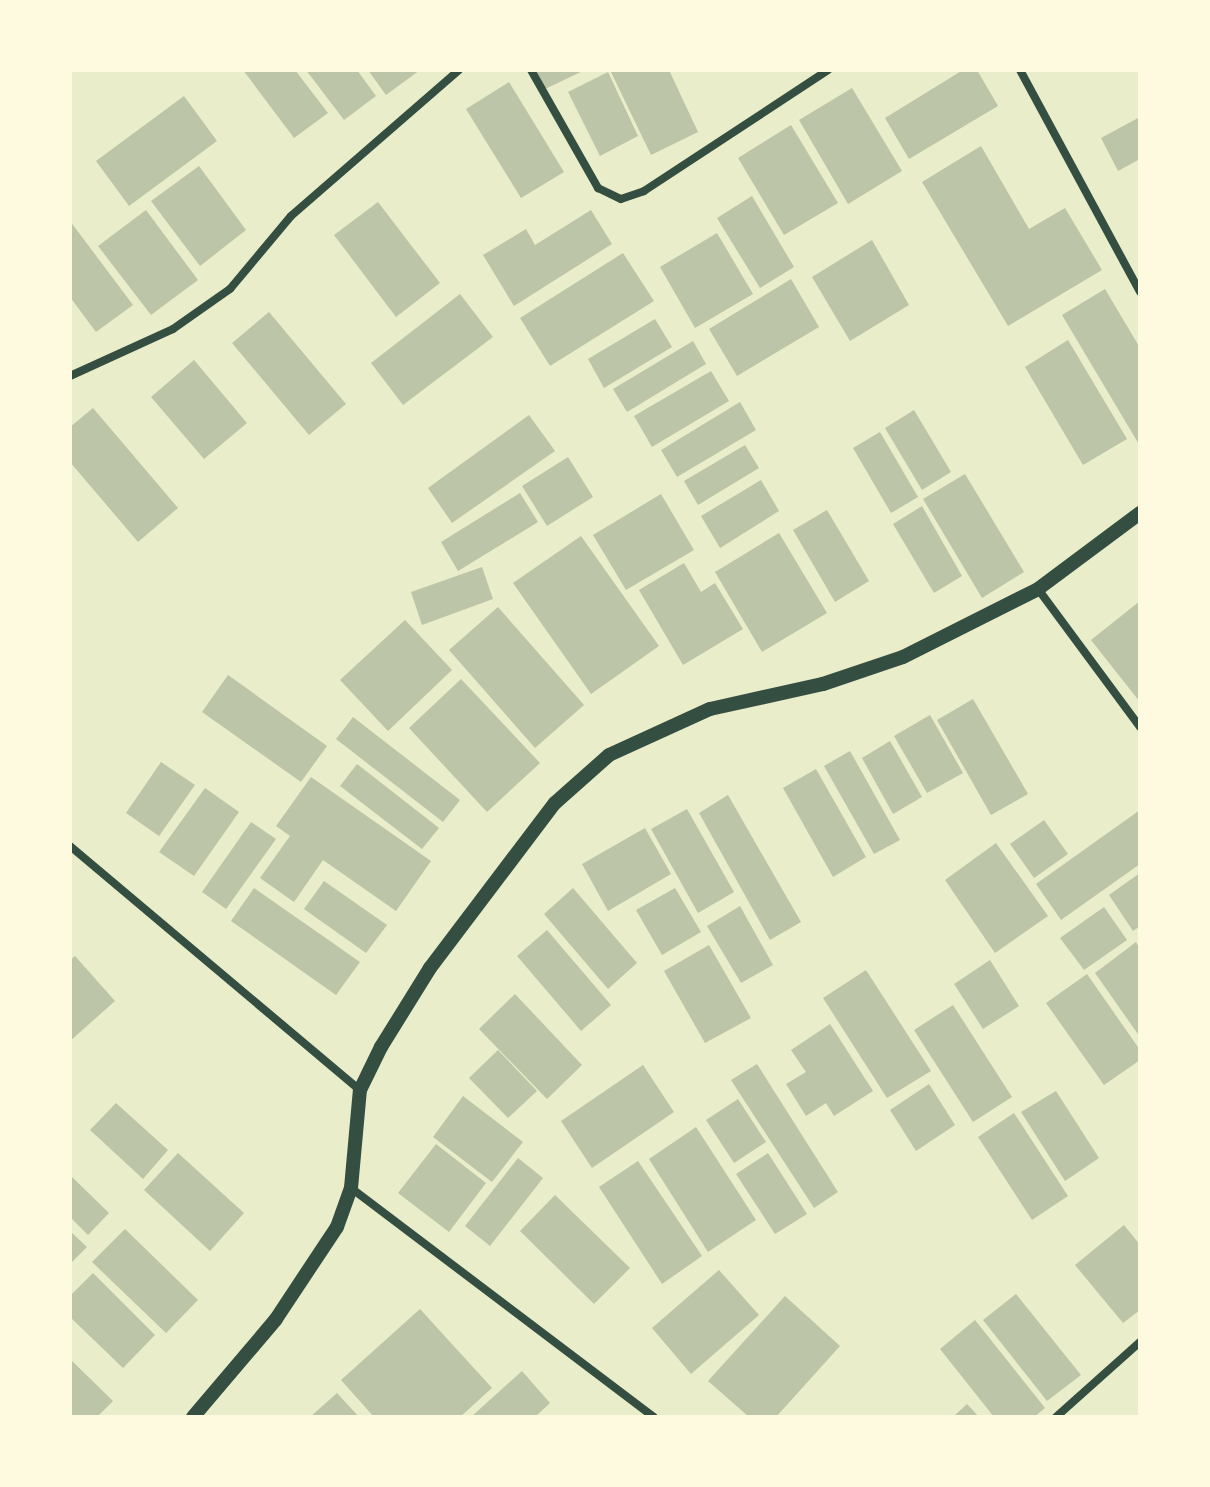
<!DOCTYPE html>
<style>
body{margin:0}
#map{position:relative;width:1210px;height:1487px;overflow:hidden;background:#e9edc9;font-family:Karla,sans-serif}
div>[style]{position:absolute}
.building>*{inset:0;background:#bcc5a7}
.minor>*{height:8px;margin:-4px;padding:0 4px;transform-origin:4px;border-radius:4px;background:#344e41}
.tertiary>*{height:14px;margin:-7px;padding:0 7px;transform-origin:7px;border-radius:7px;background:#344e41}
span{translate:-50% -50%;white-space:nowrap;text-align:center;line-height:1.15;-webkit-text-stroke:6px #fefae0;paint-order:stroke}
.frame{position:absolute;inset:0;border:72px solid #fefae0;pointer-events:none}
</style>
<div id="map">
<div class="building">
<div style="clip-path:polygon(243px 70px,295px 70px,328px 113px,294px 138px)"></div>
<div style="clip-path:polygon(306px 70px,357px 70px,376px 96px,344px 120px)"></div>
<div style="clip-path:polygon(368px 70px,420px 70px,386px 95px)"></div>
<div style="clip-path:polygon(536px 70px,585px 70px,545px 89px)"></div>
<div style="clip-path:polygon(610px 70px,669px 70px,698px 132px,651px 155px)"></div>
<div style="clip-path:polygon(963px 70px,977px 70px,998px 106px,909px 159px,885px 118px)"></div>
<div style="clip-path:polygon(608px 72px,638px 136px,600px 156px,568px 92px)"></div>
<div style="clip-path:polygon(509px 82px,564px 172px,521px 198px,466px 109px)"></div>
<div style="clip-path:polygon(852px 88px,902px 171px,848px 204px,799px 120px)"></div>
<div style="clip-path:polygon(184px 96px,217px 141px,129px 206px,96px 161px)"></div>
<div style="clip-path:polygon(1140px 117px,1140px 159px,1118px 171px,1101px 138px)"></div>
<div style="clip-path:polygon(791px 125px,838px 203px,784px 235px,738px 158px)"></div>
<div style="clip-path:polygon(981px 146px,1029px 229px,1065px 208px,1102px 270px,1008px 326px,922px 182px)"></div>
<div style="clip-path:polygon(199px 166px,246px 230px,200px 266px,151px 201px)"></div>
<div style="clip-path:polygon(752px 196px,794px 267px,760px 288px,717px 218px)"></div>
<div style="clip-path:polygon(378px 202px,440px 283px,396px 317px,334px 235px)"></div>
<div style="clip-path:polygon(146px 210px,198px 280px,151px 315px,98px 246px)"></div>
<div style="clip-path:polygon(591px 210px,612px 244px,514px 306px,483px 255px,526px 229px,535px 245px)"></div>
<div style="clip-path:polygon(70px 221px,133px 305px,96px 332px,70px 297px)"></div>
<div style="clip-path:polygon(717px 233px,753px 294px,695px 328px,660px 267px)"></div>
<div style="clip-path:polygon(872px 240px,909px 305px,850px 341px,812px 277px)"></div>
<div style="clip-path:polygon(623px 253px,654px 301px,550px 366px,520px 318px)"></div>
<div style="clip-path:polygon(791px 279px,819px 327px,737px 376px,709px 329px)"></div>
<div style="clip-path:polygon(1105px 289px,1140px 348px,1140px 446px,1062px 315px)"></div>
<div style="clip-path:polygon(460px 294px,493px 337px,403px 405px,371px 363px)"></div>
<div style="clip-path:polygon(269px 312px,346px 404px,309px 435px,232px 343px)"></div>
<div style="clip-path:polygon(655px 319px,672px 347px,604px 388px,588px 359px)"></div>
<div style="clip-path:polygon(1068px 340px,1127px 439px,1083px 465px,1025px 367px)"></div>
<div style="clip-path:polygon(693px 341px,706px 364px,627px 412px,613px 389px)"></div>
<div style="clip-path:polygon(194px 360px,247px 423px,204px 459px,151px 397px)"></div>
<div style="clip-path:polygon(711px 371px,729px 401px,652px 447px,634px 416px)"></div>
<div style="clip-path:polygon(740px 402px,756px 430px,677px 477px,661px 450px)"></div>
<div style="clip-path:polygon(93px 408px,178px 508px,138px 542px,70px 462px,70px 427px)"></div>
<div style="clip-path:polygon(914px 410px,951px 472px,922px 490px,885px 428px)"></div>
<div style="clip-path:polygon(529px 415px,555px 451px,452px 523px,428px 488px)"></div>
<div style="clip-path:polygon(880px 432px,918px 497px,891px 513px,853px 448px)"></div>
<div style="clip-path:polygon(745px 445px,759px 468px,698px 505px,684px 481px)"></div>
<div style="clip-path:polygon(568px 457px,593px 497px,547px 526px,522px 486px)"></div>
<div style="clip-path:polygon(965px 474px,1024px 572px,982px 598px,923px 499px)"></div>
<div style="clip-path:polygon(761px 480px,779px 511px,720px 548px,701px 516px)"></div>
<div style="clip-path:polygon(520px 493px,538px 522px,458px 571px,441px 542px)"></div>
<div style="clip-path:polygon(661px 494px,694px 550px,626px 590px,593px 535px)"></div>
<div style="clip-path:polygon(922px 506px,962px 576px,934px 593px,893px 524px)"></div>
<div style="clip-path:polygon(827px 510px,869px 581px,835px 602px,793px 530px)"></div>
<div style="clip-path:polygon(779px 533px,827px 613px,762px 652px,715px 572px)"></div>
<div style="clip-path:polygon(581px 536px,659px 646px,591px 694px,513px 583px)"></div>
<div style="clip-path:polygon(684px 563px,701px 592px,715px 583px,743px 629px,683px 665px,639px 590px)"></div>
<div style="clip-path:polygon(482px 567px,493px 599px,422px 625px,411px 592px)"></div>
<div style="clip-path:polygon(1140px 601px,1140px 702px,1091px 640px)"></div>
<div style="clip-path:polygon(498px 607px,584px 705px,535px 748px,449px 650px)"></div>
<div style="clip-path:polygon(405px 620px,452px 670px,388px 731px,340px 680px)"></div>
<div style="clip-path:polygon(228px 675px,327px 746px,301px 782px,202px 712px)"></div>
<div style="clip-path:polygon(461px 679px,540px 763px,487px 812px,409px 728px)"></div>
<div style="clip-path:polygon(973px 699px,1028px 794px,991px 815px,937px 720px)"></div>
<div style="clip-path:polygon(930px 715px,963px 773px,927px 793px,894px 736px)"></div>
<div style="clip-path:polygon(353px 717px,460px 800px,443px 822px,336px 739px)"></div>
<div style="clip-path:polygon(890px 741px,922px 797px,893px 814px,862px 758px)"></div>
<div style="clip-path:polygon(850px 751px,900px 840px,874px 854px,824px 766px)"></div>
<div style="clip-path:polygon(161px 762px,195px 785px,159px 836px,126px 813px)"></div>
<div style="clip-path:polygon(357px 764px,439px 828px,422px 849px,340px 786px)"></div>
<div style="clip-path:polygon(816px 769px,866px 857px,833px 877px,783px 788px)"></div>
<div style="clip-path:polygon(311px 777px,431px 861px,396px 911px,323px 860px,294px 902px,260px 878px,290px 836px,276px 826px)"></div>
<div style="clip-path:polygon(205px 788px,239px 812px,194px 876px,159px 852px)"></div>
<div style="clip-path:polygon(728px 795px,801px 922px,770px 940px,699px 813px)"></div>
<div style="clip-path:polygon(687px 809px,734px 892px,698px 913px,651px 829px)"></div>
<div style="clip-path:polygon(1140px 810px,1140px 864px,1061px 920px,1036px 884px)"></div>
<div style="clip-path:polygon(1044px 820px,1068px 854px,1034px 878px,1010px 844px)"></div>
<div style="clip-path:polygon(251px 822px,276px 839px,226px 909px,202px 892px)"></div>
<div style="clip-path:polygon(645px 828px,671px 874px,608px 911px,582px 864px)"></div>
<div style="clip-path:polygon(996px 843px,1048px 916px,995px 953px,945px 880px)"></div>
<div style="clip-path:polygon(1140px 873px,1140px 926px,1133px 931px,1109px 895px)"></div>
<div style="clip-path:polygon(324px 881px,387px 925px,366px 953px,304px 909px)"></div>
<div style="clip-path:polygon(254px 888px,360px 962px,336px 995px,231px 921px)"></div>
<div style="clip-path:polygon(573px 888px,637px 963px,608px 989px,544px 914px)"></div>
<div style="clip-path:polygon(675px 888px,701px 932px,662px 955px,636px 910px)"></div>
<div style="clip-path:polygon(740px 906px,773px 965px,741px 983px,707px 926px)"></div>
<div style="clip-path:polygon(1104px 907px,1127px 940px,1084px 970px,1060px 938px)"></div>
<div style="clip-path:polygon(547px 930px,611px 1005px,581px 1031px,517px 956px)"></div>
<div style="clip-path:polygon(1136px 942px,1140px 949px,1140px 1037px,1095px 973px)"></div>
<div style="clip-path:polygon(709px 945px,751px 1018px,705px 1043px,664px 971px)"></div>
<div style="clip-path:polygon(75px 956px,115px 1001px,70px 1041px,70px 960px)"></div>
<div style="clip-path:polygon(990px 960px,1019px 1006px,983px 1029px,954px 984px)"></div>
<div style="clip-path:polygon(866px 970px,931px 1071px,887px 1098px,823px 998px)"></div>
<div style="clip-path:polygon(1087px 974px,1140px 1050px,1140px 1060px,1104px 1085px,1046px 1003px)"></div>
<div style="clip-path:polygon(515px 994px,582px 1065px,547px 1099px,479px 1029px)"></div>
<div style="clip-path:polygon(953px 1005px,1012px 1097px,973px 1122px,914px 1030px)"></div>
<div style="clip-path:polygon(830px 1024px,873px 1091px,834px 1116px,826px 1103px,806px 1116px,786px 1084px,806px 1072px,791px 1050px)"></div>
<div style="clip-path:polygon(498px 1050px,537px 1091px,508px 1118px,469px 1078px)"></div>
<div style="clip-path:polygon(757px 1064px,838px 1192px,814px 1208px,731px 1080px)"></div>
<div style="clip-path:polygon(643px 1065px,674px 1112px,592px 1168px,561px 1121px)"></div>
<div style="clip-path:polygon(929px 1084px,955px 1125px,916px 1151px,890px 1110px)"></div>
<div style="clip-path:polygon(1056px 1091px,1099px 1158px,1065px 1181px,1021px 1112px)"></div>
<div style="clip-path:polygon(463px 1096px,523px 1142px,492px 1182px,433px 1137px)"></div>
<div style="clip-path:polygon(738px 1099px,766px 1142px,734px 1163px,706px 1120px)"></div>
<div style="clip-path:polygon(116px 1103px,168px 1150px,143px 1179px,90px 1130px)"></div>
<div style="clip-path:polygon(1014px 1113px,1068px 1196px,1032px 1220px,978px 1137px)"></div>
<div style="clip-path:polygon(696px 1127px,756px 1220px,708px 1252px,649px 1159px)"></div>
<div style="clip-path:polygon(436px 1144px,486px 1183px,449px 1232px,398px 1193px)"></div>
<div style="clip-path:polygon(178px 1153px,244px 1213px,210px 1251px,144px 1190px)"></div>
<div style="clip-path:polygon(768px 1153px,807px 1214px,775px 1234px,736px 1174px)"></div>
<div style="clip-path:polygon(518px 1158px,543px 1178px,490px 1246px,465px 1226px)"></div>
<div style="clip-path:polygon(638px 1161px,702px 1256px,662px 1284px,599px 1187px)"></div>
<div style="clip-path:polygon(70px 1175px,109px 1213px,88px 1235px,70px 1217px)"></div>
<div style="clip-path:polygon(555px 1195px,630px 1268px,594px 1304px,520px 1231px)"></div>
<div style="clip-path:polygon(1124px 1225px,1140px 1245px,1140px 1310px,1123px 1323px,1075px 1265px)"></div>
<div style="clip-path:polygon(125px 1229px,198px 1300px,166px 1333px,92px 1262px)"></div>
<div style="clip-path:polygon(70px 1231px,87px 1247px,70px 1264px)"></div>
<div style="clip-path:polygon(719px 1270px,759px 1315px,691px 1374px,652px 1328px)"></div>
<div style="clip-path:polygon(93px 1273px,155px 1335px,123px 1368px,70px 1317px,70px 1296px)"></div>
<div style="clip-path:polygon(1016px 1294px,1081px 1375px,1047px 1401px,983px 1320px)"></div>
<div style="clip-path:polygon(785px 1296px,840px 1346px,776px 1417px,749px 1417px,708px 1381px)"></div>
<div style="clip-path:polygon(420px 1309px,492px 1388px,460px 1417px,374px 1417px,341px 1380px)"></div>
<div style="clip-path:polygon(975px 1320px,1045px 1408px,1034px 1417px,994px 1417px,940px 1349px)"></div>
<div style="clip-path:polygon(70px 1359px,113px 1401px,97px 1417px,70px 1417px)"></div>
<div style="clip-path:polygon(522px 1371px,550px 1403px,535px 1417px,471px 1417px)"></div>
<div style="clip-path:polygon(337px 1393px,359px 1417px,310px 1417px)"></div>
<div style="clip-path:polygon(967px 1404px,979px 1417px,953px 1417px)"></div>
</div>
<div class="minor">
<div style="left:531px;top:70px;width:136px;rotate:60.4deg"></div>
<div style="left:598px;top:188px;width:25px;rotate:26deg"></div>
<div style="left:621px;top:199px;width:24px;rotate:-19deg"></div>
<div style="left:644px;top:191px;width:220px;rotate:-33.3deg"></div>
<div style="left:1020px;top:70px;width:252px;rotate:61.6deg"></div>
<div style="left:70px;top:376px;width:113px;rotate:-24.5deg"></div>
<div style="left:173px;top:329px;width:70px;rotate:-35.1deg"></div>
<div style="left:230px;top:289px;width:95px;rotate:-50.1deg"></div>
<div style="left:291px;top:216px;width:223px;rotate:-41deg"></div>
<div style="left:1038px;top:589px;width:172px;rotate:53.5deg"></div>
<div style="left:70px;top:846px;width:379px;rotate:40.1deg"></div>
<div style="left:351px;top:1188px;width:380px;rotate:37.1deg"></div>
<div style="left:1056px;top:1417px;width:113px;rotate:-41.8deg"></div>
</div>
<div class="tertiary">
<div style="left:193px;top:1417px;width:128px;rotate:-49.7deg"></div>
<div style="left:276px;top:1319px;width:110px;rotate:-56.5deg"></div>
<div style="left:337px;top:1227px;width:41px;rotate:-70.3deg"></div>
<div style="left:351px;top:1188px;width:98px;rotate:-84.8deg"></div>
<div style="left:360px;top:1090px;width:48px;rotate:-64deg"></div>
<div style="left:381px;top:1047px;width:93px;rotate:-58.2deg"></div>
<div style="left:430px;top:968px;width:207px;rotate:-52.9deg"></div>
<div style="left:555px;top:803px;width:72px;rotate:-41.6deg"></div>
<div style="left:609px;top:755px;width:111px;rotate:-24.5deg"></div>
<div style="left:710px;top:709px;width:116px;rotate:-12.5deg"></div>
<div style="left:823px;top:684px;width:84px;rotate:-18.6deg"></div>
<div style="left:903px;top:657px;width:151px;rotate:-26.7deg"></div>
<div style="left:1038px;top:589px;width:127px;rotate:-36.7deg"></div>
</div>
<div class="frame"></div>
</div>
